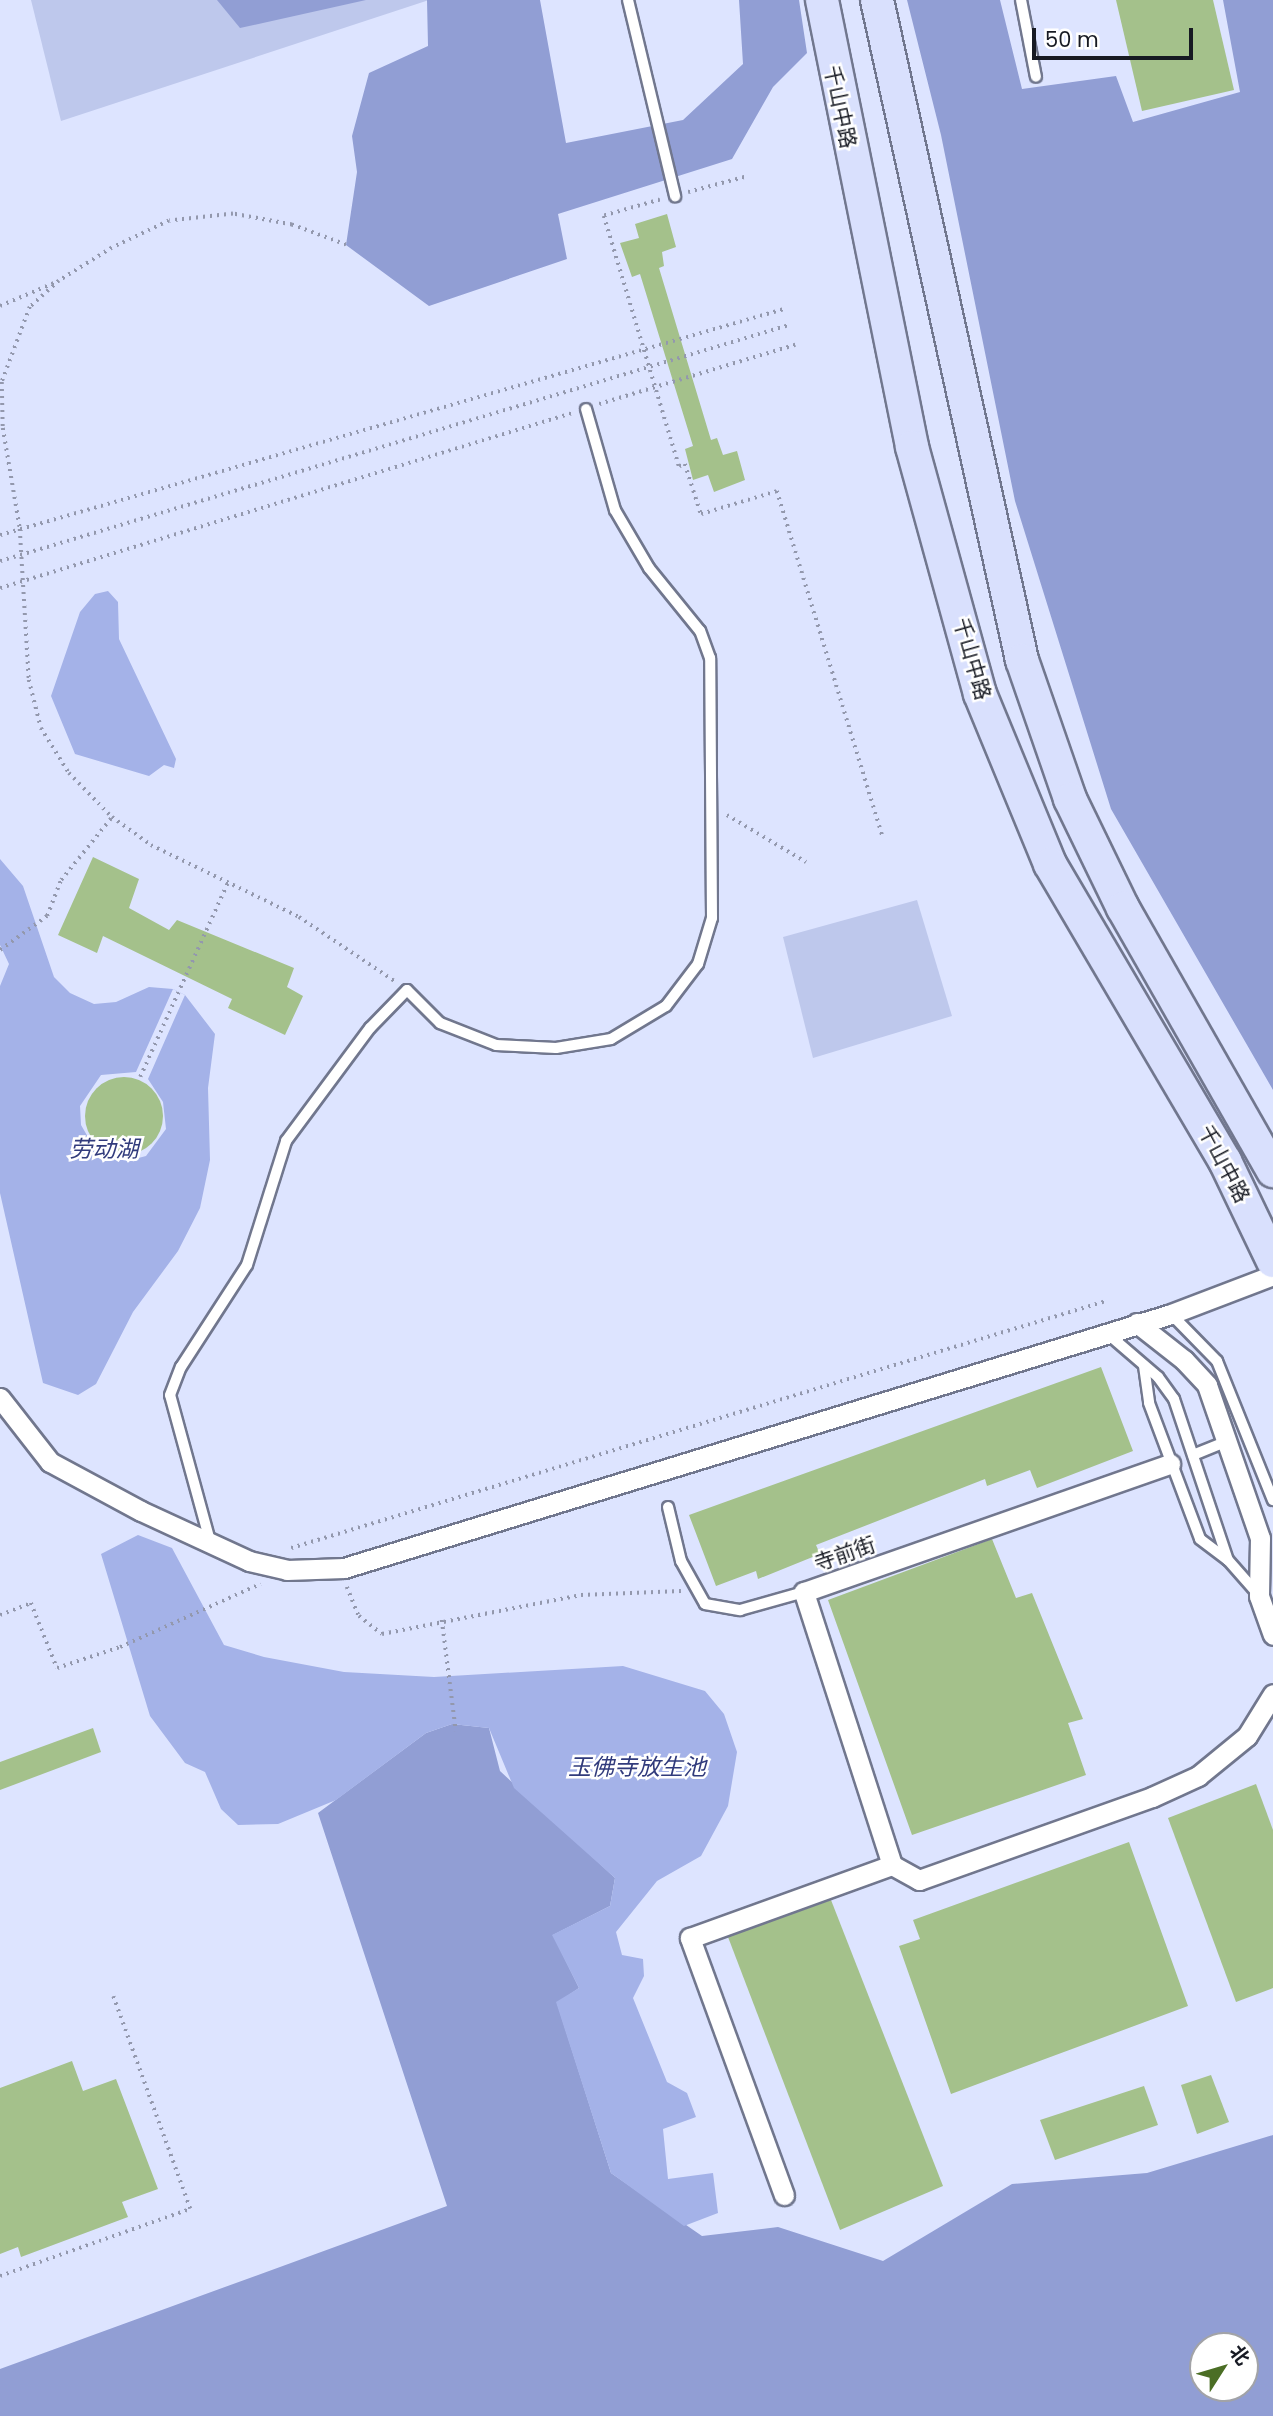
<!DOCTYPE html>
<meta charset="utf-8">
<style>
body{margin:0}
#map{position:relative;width:1273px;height:2416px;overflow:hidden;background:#dde4ff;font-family:Poppins,"Noto Sans SC",sans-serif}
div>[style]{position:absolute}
.green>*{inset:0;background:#bec8ec}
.forest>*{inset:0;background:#919ed4}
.water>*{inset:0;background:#a4b2e8}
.pier>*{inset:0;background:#dde4ff}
.building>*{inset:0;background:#a4c18b}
.round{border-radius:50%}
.path>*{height:3.5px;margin-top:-1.75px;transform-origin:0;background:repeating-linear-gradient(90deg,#9398ad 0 2px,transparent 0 7px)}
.roads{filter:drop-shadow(2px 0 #71778e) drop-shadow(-2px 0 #71778e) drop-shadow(0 2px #71778e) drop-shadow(0 -2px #71778e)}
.service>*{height:10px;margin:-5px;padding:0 5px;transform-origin:5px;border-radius:5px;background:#fff}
.minor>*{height:19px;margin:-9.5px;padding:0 9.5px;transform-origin:9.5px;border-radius:9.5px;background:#fff}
.primary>*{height:32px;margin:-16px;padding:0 16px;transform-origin:16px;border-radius:16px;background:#d9e0fd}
span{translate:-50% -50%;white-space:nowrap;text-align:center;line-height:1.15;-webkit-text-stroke:5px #fff;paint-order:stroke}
.street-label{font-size:21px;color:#171a23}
.water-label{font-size:23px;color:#313b7c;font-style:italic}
.north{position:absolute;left:1189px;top:2332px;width:70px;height:70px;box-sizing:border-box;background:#fff;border:2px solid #a2a3a7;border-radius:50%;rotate:53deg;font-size:19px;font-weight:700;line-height:28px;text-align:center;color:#171a23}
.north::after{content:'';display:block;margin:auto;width:24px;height:32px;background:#4b6e25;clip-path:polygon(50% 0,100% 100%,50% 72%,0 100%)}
.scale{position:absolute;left:1032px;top:28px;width:161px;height:32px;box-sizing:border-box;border:4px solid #171a23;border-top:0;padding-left:9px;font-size:21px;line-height:24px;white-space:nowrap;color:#171a23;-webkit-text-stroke:5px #fff;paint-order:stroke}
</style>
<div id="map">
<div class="green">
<div style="clip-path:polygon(31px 0,429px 0,61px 121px)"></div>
<div style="clip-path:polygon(917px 900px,952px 1016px,813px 1058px,783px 937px)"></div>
</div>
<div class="forest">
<div style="clip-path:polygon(217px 0,366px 0,240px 28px)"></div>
<div style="clip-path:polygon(427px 0,540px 0,566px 143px,683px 120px,743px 64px,739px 0,799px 0,807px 53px,773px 87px,732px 159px,558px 214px,567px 259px,429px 306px,346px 245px,357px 172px,352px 136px,369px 73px,428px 46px)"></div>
<div style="clip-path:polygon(907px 0,1000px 0,1022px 89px,1116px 76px,1133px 122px,1240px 92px,1223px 0,1273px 0,1273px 1090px,1111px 809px,1015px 501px,941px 135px)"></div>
<div style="clip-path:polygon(evenodd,452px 1724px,489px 1728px,500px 1771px,615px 1878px,610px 1906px,553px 1935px,579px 1988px,557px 2003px,611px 2173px,702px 2236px,778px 2227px,883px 2261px,1012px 2184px,1147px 2173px,1273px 2135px,1273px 2416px,0 2416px,0 2369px,447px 2206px,318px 1813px,426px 1733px,452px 1724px,1203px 2346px,1245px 2346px,1245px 2388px,1203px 2388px,1203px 2346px)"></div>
</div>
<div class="water">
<div style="clip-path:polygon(108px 591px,118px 602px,119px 639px,176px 759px,174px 768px,164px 765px,149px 776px,75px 754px,51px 696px,80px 612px,95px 594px)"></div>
<div style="clip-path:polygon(0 859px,23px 886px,54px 977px,70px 993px,94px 1004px,116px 1002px,149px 987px,173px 989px,185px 995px,215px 1034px,208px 1088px,210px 1160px,200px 1208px,178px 1251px,133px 1312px,96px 1384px,78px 1395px,43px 1383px,0 1193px,0 986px,9px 964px,0 945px)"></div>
<div style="clip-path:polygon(138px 1535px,172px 1548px,224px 1645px,264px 1657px,344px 1672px,434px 1677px,623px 1666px,705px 1691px,724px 1714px,737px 1752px,728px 1806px,701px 1856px,657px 1881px,616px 1932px,622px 1955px,643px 1959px,644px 1976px,633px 1998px,667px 2082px,687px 2093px,696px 2117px,663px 2129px,668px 2179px,713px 2173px,718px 2213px,684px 2226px,611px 2173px,556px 2002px,579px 1988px,552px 1935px,610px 1906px,615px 1878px,514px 1788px,489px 1728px,452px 1724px,426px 1733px,336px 1800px,278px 1824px,238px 1825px,221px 1809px,205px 1772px,185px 1763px,150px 1716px,101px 1554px)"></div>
</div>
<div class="pier">
<div style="clip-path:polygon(173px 989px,185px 995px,148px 1079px,163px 1102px,166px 1129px,146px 1156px,127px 1161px,109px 1157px,92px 1144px,81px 1125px,80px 1106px,101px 1075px,136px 1072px)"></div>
</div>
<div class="building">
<div style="clip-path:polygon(1116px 0,1213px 0,1234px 90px,1142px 111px)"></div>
<div style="clip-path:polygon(667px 214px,676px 247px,662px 252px,664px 266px,659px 268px,711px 440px,717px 438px,723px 455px,737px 451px,745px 480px,714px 492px,708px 475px,693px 480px,685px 449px,693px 446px,640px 274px,632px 277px,620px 243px,639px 238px,635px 224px)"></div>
<div style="clip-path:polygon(93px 857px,139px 879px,129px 908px,169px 930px,177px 920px,294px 968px,287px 987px,303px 996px,285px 1035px,228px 1008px,232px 999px,103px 936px,97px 953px,58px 935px)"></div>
<div class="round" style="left:85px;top:1077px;width:78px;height:78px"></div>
<div style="clip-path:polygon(1101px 1367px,1133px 1451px,1037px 1488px,1030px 1470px,987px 1486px,985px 1479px,816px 1545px,820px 1554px,758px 1579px,756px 1571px,716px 1586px,689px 1515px)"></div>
<div style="clip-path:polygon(992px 1539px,1016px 1598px,1032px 1593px,1083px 1719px,1068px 1723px,1086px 1775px,912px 1835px,828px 1600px)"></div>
<div style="clip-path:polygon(93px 1728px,101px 1752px,0 1790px,0 1762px)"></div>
<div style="clip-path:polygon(1256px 1784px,1273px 1830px,1273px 1988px,1236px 2002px,1168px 1818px)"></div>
<div style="clip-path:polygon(1129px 1842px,1188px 2006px,951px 2094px,899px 1946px,920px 1939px,913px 1920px)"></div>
<div style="clip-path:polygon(831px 1900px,943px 2186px,840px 2230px,728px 1937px)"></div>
<div style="clip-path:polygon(72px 2061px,83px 2091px,116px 2079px,158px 2189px,122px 2202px,128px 2217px,21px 2257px,18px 2247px,0 2254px,0 2088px)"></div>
<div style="clip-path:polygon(1211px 2075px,1229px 2122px,1197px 2134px,1181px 2085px)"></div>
<div style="clip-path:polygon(1144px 2086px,1158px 2125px,1055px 2160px,1040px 2120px)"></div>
</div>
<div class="path">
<div style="left:688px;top:192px;width:62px;rotate:-14.9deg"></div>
<div style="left:660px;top:200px;width:58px;rotate:164.1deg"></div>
<div style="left:604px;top:216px;width:261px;rotate:73.3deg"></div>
<div style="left:679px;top:466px;width:6px;rotate:-18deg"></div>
<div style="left:685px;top:464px;width:52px;rotate:72.3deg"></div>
<div style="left:701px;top:514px;width:79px;rotate:-16.8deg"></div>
<div style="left:777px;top:491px;width:362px;rotate:73deg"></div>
<div style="left:346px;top:245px;width:58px;rotate:-159.7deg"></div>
<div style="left:292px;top:225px;width:60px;rotate:-169.4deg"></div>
<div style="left:233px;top:214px;width:64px;rotate:173.8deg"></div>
<div style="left:169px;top:221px;width:63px;rotate:154.7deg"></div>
<div style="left:112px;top:248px;width:62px;rotate:148.1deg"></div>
<div style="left:59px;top:281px;width:39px;rotate:138deg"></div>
<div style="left:30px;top:307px;width:80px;rotate:110.5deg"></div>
<div style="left:2px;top:382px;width:46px;rotate:88.8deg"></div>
<div style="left:3px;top:428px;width:102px;rotate:80.4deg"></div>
<div style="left:20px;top:529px;width:151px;rotate:86.6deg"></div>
<div style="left:29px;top:680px;width:49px;rotate:76deg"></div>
<div style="left:41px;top:728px;width:53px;rotate:58.1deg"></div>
<div style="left:69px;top:773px;width:62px;rotate:45.7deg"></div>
<div style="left:112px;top:817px;width:48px;rotate:35.7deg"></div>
<div style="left:151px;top:845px;width:165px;rotate:25.9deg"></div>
<div style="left:299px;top:917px;width:117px;rotate:33.8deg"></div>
<div style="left:0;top:306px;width:59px;rotate:-23.1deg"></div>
<div style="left:599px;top:404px;width:205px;rotate:-16.8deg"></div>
<div style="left:0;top:535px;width:816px;rotate:-16.08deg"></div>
<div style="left:0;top:561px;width:824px;rotate:-16.65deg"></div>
<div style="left:0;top:588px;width:598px;rotate:-17.01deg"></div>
<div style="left:727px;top:815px;width:92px;rotate:30.7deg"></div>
<div style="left:0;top:950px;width:58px;rotate:-35.9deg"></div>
<div style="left:47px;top:916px;width:39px;rotate:-69deg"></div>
<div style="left:61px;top:880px;width:81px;rotate:-51deg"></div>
<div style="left:140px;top:1077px;width:212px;rotate:-65.7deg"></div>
<div style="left:291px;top:1548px;width:852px;rotate:-16.86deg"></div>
<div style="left:347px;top:1587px;width:31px;rotate:68deg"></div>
<div style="left:359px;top:1616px;width:29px;rotate:38deg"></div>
<div style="left:382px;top:1634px;width:203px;rotate:-11.1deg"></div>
<div style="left:581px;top:1595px;width:100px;rotate:-2.3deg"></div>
<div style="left:0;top:1615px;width:33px;rotate:-21deg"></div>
<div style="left:31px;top:1603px;width:70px;rotate:68.2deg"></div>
<div style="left:57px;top:1668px;width:66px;rotate:-18.4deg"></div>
<div style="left:120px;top:1647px;width:154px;rotate:-24.2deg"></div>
<div style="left:442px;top:1620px;width:112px;rotate:82.8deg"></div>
<div style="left:0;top:2276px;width:201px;rotate:-19.4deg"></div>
<div style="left:190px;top:2209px;width:226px;rotate:-109.9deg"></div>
</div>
<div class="roads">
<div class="service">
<div style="left:628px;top:0;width:202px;rotate:76.5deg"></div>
<div style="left:1021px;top:0;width:78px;rotate:79deg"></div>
<div style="left:1171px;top:1314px;width:66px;rotate:45.6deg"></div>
<div style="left:1217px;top:1361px;width:150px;rotate:68.1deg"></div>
<div style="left:1108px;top:1334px;width:66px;rotate:40.7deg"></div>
<div style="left:1158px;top:1377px;width:27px;rotate:54deg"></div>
<div style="left:1174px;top:1399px;width:170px;rotate:71.5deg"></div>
<div style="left:1228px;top:1560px;width:44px;rotate:48.7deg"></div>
<div style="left:1144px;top:1366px;width:37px;rotate:82deg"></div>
<div style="left:1149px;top:1403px;width:145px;rotate:69.4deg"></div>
<div style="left:1200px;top:1539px;width:34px;rotate:37deg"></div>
<div style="left:1193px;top:1455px;width:35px;rotate:-22deg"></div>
<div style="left:668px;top:1507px;width:56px;rotate:76.5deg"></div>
<div style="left:681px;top:1561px;width:49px;rotate:60.8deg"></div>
<div style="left:705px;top:1604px;width:36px;rotate:10deg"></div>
<div style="left:740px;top:1610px;width:66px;rotate:-15.7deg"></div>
<div style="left:210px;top:1541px;width:151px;rotate:-105.3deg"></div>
<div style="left:170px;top:1395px;width:30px;rotate:-69deg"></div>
<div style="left:181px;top:1367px;width:121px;rotate:-57.1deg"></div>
<div style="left:247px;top:1265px;width:130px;rotate:-72.5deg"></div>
<div style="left:286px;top:1141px;width:141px;rotate:-53.4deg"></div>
<div style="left:370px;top:1028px;width:53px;rotate:-45.8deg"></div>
<div style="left:407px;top:990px;width:47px;rotate:45deg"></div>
<div style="left:440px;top:1023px;width:60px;rotate:21.4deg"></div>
<div style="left:496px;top:1045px;width:60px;rotate:2.9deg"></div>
<div style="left:556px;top:1048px;width:56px;rotate:-9.3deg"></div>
<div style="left:611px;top:1039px;width:64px;rotate:-31deg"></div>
<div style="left:666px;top:1006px;width:53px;rotate:-52.7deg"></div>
<div style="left:698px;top:964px;width:48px;rotate:-73.1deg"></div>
<div style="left:712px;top:918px;width:260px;rotate:-90.4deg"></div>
<div style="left:710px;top:658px;width:29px;rotate:-110deg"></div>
<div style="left:700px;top:631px;width:81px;rotate:-129deg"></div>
<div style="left:649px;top:568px;width:67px;rotate:-120.4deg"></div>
<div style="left:615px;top:510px;width:105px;rotate:-106deg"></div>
</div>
<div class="minor">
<div style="left:1137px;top:1323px;width:60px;rotate:38.2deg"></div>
<div style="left:1184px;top:1360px;width:34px;rotate:47deg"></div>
<div style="left:1207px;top:1385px;width:162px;rotate:70.9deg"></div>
<div style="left:1260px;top:1538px;width:58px;rotate:91deg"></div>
<div style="left:1259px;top:1596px;width:41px;rotate:70.3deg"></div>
<div style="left:0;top:1398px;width:81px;rotate:52deg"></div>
<div style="left:50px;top:1462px;width:103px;rotate:28.3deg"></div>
<div style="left:141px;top:1511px;width:119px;rotate:24.8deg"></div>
<div style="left:249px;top:1561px;width:39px;rotate:13deg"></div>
<div style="left:287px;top:1570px;width:57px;rotate:-2deg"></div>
<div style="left:344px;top:1568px;width:865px;rotate:-17.07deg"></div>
<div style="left:1171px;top:1314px;width:109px;rotate:-20.9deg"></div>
<div style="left:892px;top:1865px;width:287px;rotate:-107.9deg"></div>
<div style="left:804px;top:1592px;width:388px;rotate:-19.3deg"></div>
<div style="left:784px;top:2195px;width:274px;rotate:-110.1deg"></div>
<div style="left:690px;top:1938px;width:215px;rotate:-19.9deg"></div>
<div style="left:892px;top:1865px;width:31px;rotate:29deg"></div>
<div style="left:919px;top:1880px;width:247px;rotate:-19.6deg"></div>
<div style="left:1152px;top:1797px;width:51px;rotate:-24.5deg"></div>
<div style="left:1198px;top:1776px;width:63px;rotate:-39.2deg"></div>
<div style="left:1247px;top:1736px;width:49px;rotate:-58.2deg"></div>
</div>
<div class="primary">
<div style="left:822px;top:0;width:456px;rotate:78.6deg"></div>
<div style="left:912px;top:447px;width:256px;rotate:74.6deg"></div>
<div style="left:980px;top:694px;width:184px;rotate:67.6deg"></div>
<div style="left:1050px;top:864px;width:345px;rotate:59.5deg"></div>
<div style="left:1225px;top:1161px;width:111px;rotate:64.4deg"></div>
<div style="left:877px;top:0;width:676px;rotate:77.61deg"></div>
<div style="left:1022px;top:660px;width:147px;rotate:70.9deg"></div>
<div style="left:1070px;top:799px;width:121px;rotate:64.1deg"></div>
<div style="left:1123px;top:908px;width:303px;rotate:60.3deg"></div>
</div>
</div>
<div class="street-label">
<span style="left:840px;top:107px;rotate:78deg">千山中路</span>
<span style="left:972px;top:659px;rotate:74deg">千山中路</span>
<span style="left:1224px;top:1164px;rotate:62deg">千山中路</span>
<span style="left:845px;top:1554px;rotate:-19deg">寺前街</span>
</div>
<div class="water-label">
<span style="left:104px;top:1149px">劳动湖</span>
<span style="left:637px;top:1767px">玉佛寺放生池</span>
</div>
<div class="north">北</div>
<div class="scale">50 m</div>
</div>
